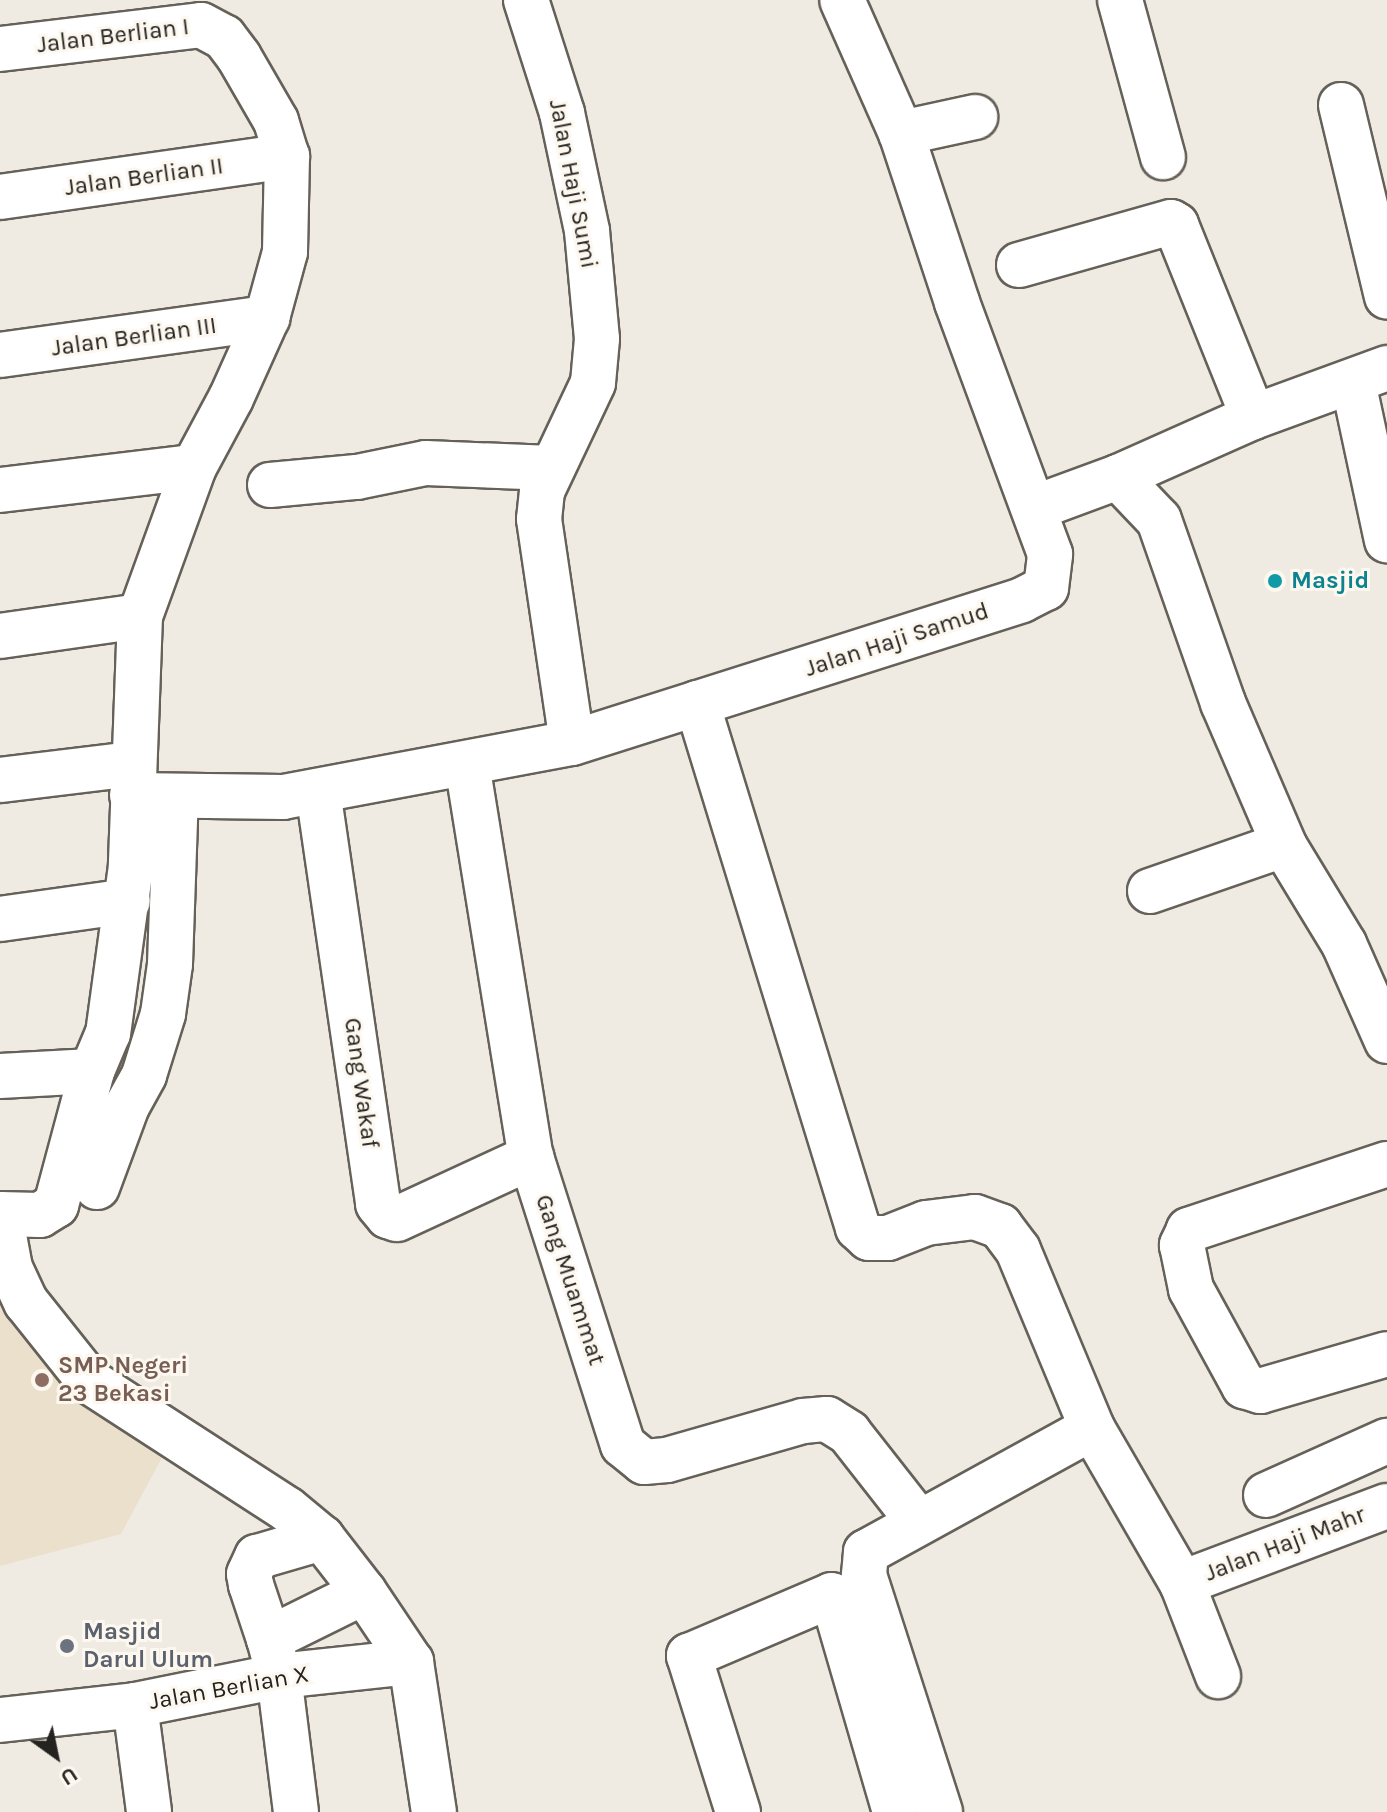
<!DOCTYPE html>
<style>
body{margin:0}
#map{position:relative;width:1387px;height:1812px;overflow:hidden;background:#efebe2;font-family:Karla,sans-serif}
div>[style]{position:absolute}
.education>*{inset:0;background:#ebe0cb}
.roads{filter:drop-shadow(2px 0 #656159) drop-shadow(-2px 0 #656159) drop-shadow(0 2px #656159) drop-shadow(0 -2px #656159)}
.minor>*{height:44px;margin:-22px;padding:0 22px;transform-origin:22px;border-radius:22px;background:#fff}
.dots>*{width:22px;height:22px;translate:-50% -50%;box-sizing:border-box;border:4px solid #fdf8ef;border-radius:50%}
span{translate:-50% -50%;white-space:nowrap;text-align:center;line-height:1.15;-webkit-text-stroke:6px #fdf8ef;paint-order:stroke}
.street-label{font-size:24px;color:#252320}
.culture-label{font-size:24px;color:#0d838f;font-weight:700}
.left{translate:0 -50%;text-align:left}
.education-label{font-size:24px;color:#785e54;font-weight:700}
.worship-label{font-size:24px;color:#5b616d;font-weight:700}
.north{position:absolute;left:16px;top:1716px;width:80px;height:80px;-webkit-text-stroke:6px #fdf8ef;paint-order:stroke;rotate:147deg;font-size:22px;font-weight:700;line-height:32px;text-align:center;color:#252320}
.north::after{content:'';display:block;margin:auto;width:28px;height:36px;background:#252320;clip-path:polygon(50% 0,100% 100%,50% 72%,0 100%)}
</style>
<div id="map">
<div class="education">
<div style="clip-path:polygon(0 1304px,1px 1309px,166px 1450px,121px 1534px,0 1566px)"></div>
</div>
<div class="roads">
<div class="minor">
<div style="left:526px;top:0;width:119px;rotate:72.3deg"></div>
<div style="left:562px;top:113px;width:121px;rotate:78deg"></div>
<div style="left:587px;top:231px;width:108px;rotate:84.7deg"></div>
<div style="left:597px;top:339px;width:44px;rotate:95.2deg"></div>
<div style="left:593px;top:383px;width:119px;rotate:115.3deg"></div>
<div style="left:542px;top:491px;width:28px;rotate:96deg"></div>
<div style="left:539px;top:519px;width:226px;rotate:81.6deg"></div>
<div style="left:1120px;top:0;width:163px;rotate:74.7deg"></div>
<div style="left:0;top:49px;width:202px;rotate:-6.8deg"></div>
<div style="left:201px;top:25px;width:26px;rotate:28deg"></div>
<div style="left:224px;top:37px;width:25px;rotate:53deg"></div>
<div style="left:239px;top:57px;width:74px;rotate:60deg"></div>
<div style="left:276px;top:121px;width:37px;rotate:73deg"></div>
<div style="left:287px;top:156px;width:96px;rotate:91.2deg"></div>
<div style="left:285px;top:252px;width:68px;rotate:105.3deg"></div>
<div style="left:267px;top:318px;width:88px;rotate:114.2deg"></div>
<div style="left:231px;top:398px;width:78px;rotate:118.2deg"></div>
<div style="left:194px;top:467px;width:158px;rotate:109.9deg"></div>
<div style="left:140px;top:616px;width:250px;rotate:92.1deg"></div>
<div style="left:131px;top:866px;width:169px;rotate:97.8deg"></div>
<div style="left:108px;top:1033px;width:41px;rotate:112.8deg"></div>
<div style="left:92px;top:1071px;width:139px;rotate:105deg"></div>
<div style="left:56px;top:1205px;width:19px;rotate:148deg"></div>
<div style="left:40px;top:1215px;width:40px;rotate:-178.6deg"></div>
<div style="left:1341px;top:105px;width:197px;rotate:76.5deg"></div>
<div style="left:901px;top:133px;width:76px;rotate:-12.2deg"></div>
<div style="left:0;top:197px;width:290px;rotate:-8.1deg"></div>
<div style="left:1019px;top:265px;width:158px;rotate:-15.8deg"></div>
<div style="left:1171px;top:222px;width:6px;rotate:31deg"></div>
<div style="left:1176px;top:225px;width:207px;rotate:68.1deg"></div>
<div style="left:0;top:355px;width:270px;rotate:-7.9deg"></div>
<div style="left:1353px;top:382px;width:162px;rotate:77.9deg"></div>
<div style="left:1118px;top:477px;width:148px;rotate:-24deg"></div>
<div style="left:1253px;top:417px;width:143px;rotate:-20.1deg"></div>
<div style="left:270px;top:485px;width:87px;rotate:-5.3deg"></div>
<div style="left:357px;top:477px;width:70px;rotate:-11.5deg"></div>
<div style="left:426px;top:463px;width:126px;rotate:2.3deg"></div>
<div style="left:0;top:490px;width:195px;rotate:-6.8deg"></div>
<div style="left:1034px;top:508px;width:90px;rotate:-20.3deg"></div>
<div style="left:1118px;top:477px;width:59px;rotate:46.4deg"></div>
<div style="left:1159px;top:520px;width:194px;rotate:70.7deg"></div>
<div style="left:1223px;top:703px;width:157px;rotate:66.7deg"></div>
<div style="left:1285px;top:847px;width:114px;rotate:58.7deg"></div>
<div style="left:1344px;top:944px;width:106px;rotate:66.1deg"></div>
<div style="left:0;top:636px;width:141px;rotate:-8.1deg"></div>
<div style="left:697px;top:703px;width:549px;rotate:72.95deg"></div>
<div style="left:858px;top:1228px;width:15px;rotate:42deg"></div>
<div style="left:869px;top:1238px;width:19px"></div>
<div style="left:888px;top:1238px;width:41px;rotate:-21.5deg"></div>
<div style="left:926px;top:1223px;width:49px;rotate:-7deg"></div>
<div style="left:975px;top:1217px;width:27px;rotate:20deg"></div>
<div style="left:1000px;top:1226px;width:30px;rotate:53deg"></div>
<div style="left:1018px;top:1250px;width:193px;rotate:67.4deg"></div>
<div style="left:1092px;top:1428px;width:258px;rotate:151.2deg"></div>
<div style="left:866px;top:1552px;width:23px;rotate:95deg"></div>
<div style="left:864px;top:1575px;width:249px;rotate:72.2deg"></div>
<div style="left:467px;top:764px;width:398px;rotate:80.8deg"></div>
<div style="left:531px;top:1157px;width:302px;rotate:72.3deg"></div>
<div style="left:623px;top:1445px;width:27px;rotate:39deg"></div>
<div style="left:644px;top:1462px;width:23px;rotate:-5deg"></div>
<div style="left:667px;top:1460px;width:141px;rotate:-16deg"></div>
<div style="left:803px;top:1421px;width:24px;rotate:-5deg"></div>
<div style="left:827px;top:1419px;width:26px;rotate:32deg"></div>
<div style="left:849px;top:1433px;width:112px;rotate:51.9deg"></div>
<div style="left:0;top:780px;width:133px;rotate:-6.9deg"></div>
<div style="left:318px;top:791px;width:417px;rotate:81.7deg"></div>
<div style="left:378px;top:1204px;width:16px;rotate:50deg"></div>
<div style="left:388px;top:1216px;width:9px;rotate:18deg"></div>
<div style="left:397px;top:1219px;width:148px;rotate:-24.8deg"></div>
<div style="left:132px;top:795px;width:151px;rotate:0.8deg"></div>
<div style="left:283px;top:797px;width:294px;rotate:-10.6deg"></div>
<div style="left:572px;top:743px;width:472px;rotate:-17.6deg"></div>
<div style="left:1022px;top:600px;width:27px;rotate:-27deg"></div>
<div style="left:1046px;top:588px;width:34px;rotate:-83deg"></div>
<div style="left:1050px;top:554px;width:269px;rotate:-110.3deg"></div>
<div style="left:957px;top:302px;width:178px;rotate:-108.3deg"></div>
<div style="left:901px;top:133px;width:145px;rotate:-113.9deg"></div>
<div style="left:1150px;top:891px;width:131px;rotate:-19.1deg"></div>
<div style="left:1274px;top:848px;width:11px;rotate:-5deg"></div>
<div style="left:0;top:919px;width:129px;rotate:-8deg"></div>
<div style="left:0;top:1076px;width:92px;rotate:-3.1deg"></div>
<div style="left:1387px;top:1164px;width:209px;rotate:161.6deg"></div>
<div style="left:1189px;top:1230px;width:17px;rotate:115deg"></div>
<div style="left:1182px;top:1245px;width:45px;rotate:78.4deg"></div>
<div style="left:1191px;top:1289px;width:111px;rotate:61.3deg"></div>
<div style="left:1244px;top:1386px;width:17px;rotate:17deg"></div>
<div style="left:1260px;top:1391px;width:132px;rotate:-16.2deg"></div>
<div style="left:97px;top:1187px;width:86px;rotate:-69.7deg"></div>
<div style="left:127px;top:1106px;width:35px;rotate:-61deg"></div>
<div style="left:144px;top:1075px;width:64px;rotate:-72.7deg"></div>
<div style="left:163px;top:1014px;width:50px;rotate:-82deg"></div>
<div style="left:170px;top:964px;width:168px;rotate:-88deg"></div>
<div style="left:0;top:1214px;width:55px;rotate:79.5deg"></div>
<div style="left:10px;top:1268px;width:38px;rotate:65deg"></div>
<div style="left:26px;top:1302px;width:101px;rotate:51.4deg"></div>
<div style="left:89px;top:1381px;width:236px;rotate:32.9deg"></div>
<div style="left:287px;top:1509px;width:45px;rotate:39.6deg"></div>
<div style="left:322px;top:1538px;width:68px;rotate:52.1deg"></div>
<div style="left:364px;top:1592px;width:84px;rotate:56.1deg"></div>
<div style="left:411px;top:1662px;width:152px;rotate:81.3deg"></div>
<div style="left:1092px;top:1428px;width:179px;rotate:59.9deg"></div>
<div style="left:1182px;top:1583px;width:100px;rotate:68.8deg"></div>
<div style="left:1266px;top:1495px;width:133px;rotate:-24.1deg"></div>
<div style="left:1182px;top:1583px;width:219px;rotate:-20.6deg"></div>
<div style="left:269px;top:1639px;width:57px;rotate:-108.4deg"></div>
<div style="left:251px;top:1585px;width:11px;rotate:-100deg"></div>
<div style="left:249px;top:1574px;width:19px;rotate:-65deg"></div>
<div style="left:257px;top:1557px;width:68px;rotate:-16.3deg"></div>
<div style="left:135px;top:1705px;width:108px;rotate:82.5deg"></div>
<div style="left:0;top:1720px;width:136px;rotate:-6.3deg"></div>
<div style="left:135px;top:1705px;width:147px;rotate:-11.4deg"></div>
<div style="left:279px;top:1676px;width:133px;rotate:-6.1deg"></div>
<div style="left:296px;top:1812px;width:137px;rotate:-97.1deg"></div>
<div style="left:279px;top:1676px;width:38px;rotate:-105deg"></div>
<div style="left:269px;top:1639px;width:106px;rotate:-26.3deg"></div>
<div style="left:738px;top:1812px;width:164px;rotate:-107.4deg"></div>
<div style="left:689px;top:1656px;width:155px;rotate:-23.1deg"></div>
<div style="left:832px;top:1595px;width:226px;rotate:73.8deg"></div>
</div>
</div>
<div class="dots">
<div style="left:1275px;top:581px;background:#0f9aa8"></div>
<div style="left:42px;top:1380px;background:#8d6e63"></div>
<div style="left:67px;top:1646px;background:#6b7280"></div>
</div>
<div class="street-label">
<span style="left:113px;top:36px;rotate:-7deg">Jalan Berlian I</span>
<span style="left:144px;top:177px;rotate:-8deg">Jalan Berlian II</span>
<span style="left:573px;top:184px;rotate:79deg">Jalan Haji Sumi</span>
<span style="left:134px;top:337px;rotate:-8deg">Jalan Berlian III</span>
<span style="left:897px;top:640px;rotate:-18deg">Jalan Haji Samud</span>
<span style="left:361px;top:1083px;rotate:82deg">Gang Wakaf</span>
<span style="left:570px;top:1280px;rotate:72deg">Gang Muammat</span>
<span style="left:1285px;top:1544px;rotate:-21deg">Jalan Haji Mahr</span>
<span style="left:229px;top:1688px;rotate:-10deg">Jalan Berlian X</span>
</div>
<div class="culture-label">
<span class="left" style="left:1291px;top:581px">Masjid</span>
</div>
<div class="education-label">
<span class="left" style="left:58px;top:1380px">SMP Negeri<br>23 Bekasi</span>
</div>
<div class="worship-label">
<span class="left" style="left:83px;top:1646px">Masjid<br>Darul Ulum</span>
</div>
<div class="north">U</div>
</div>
